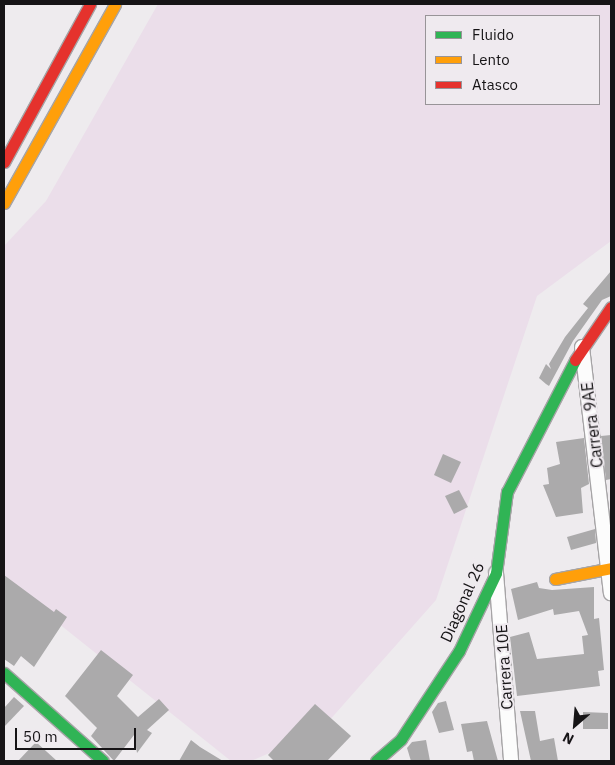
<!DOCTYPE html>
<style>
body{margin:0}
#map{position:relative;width:615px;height:765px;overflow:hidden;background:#eeebee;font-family:"IBM Plex Sans",sans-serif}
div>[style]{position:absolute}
.green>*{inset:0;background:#ebdeea}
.building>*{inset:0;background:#abaaab}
.roads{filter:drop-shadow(1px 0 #a6a4a6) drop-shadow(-1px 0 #a6a4a6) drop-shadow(0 1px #a6a4a6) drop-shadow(0 -1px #a6a4a6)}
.street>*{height:14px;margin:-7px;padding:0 7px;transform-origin:7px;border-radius:7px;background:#fcfcfc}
.fast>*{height:11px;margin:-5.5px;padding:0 5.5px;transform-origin:5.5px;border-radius:5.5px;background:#30b455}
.slow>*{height:11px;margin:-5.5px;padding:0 5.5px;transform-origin:5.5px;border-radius:5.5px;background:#ff9f0a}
.jam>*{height:11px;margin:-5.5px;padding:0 5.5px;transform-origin:5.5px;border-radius:5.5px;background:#e5322d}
span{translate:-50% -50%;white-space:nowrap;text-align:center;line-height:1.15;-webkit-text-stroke:4px #efeaef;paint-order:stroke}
.street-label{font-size:16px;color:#161416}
.frame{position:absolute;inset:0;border:5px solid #161416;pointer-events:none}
.legend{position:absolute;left:425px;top:15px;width:175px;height:90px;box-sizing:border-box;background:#efeaef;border:1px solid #989498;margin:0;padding:6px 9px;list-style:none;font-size:15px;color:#161416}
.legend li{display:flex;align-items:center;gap:10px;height:25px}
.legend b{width:25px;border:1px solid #989498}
.north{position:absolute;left:550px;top:700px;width:50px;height:50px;-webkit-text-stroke:4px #efeaef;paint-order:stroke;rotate:207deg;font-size:14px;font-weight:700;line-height:20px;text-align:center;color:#161416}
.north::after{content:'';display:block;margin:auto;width:18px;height:22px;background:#161416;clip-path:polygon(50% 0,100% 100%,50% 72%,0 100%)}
.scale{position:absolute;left:15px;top:728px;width:121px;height:22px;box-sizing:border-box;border:2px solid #161416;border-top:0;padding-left:6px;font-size:15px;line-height:18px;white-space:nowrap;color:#161416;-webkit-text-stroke:4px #efeaef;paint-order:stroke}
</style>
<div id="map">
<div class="green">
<div style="clip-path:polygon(evenodd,158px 4px,611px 4px,611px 241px,537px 296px,436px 600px,320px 731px,251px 761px,231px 761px,4px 580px,4px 246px,46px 201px,158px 4px,426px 16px,599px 16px,599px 104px,426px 104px,426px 16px)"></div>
</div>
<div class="building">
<div style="clip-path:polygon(611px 271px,611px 296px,602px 300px,573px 341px,549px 386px,546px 384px,539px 378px,546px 364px,551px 369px,549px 364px,565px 337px,588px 308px,583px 304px)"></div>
<div style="clip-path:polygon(611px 435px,611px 479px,606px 480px,601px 436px)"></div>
<div style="clip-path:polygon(584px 438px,589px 484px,581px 488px,583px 513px,556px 517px,543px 485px,549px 484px,547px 468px,560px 464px,556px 442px)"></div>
<div style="clip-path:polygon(443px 454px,461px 462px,451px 483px,434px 475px)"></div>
<div style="clip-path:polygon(459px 490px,468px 507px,454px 514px,445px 496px)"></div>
<div style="clip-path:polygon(595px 529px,596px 543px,571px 550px,567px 537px)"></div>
<div style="clip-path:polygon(4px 575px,54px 612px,56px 609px,67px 617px,34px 667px,21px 656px,14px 666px,4px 659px)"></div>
<div style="clip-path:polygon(537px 582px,539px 588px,552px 590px,594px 587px,594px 619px,599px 618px,604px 670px,598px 671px,600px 686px,517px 696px,510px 637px,529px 632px,537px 659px,584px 654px,582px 636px,588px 635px,579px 611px,554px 615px,553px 609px,518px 620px,511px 589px)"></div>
<div style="clip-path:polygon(101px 650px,133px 675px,117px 696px,138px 717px,159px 699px,169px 710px,147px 730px,152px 733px,137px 753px,134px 735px,114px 761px,91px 736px,97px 728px,65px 696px)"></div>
<div style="clip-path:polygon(14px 697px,24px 706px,4px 727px,4px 708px)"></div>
<div style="clip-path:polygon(446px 701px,454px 730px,439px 733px,432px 712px,438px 703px)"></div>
<div style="clip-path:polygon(315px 704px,351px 736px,327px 761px,274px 761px,268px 755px)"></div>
<div style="clip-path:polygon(520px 711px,535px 711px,540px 741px,554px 738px,558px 761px,531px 761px)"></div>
<div style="clip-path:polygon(583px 712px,608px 713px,608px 729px,583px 729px)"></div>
<div style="clip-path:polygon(487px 721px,498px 761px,474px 761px,472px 751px,467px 752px,461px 724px)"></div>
<div style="clip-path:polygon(191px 740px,200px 747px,223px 761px,179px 761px)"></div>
<div style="clip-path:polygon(426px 740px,430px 761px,411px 761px,407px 748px,412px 742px)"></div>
<div style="clip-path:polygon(36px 742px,57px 761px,18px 761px)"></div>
</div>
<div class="roads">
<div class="street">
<div style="left:582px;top:347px;width:248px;rotate:83.3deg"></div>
<div style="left:496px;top:573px;width:189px;rotate:85.4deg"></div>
</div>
<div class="fast">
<div style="left:4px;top:673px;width:132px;rotate:41.6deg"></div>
<div style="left:376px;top:761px;width:33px;rotate:-41deg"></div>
<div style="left:401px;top:739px;width:105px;rotate:-56.6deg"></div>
<div style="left:459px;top:651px;width:86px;rotate:-64.6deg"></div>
<div style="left:496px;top:573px;width:82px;rotate:-82.3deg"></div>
<div style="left:507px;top:492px;width:148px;rotate:-62.7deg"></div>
</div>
<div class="slow">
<div style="left:4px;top:203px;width:228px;rotate:-60.8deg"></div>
<div style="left:555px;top:579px;width:57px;rotate:-11.1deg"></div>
</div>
<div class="jam">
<div style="left:4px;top:162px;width:180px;rotate:-61.4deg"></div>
<div style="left:575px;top:360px;width:64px;rotate:-55.8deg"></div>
</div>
</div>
<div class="street-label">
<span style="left:592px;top:425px;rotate:-97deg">Carrera 9AE</span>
<span style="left:462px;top:602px;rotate:-66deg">Diagonal 26</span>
<span style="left:504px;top:667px;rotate:-94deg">Carrera 10E</span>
</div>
<div class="frame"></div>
<ul class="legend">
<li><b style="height:6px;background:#30b455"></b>Fluido</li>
<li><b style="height:6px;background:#ff9f0a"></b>Lento</li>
<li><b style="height:6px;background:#e5322d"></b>Atasco</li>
</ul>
<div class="north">N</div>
<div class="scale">50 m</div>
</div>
